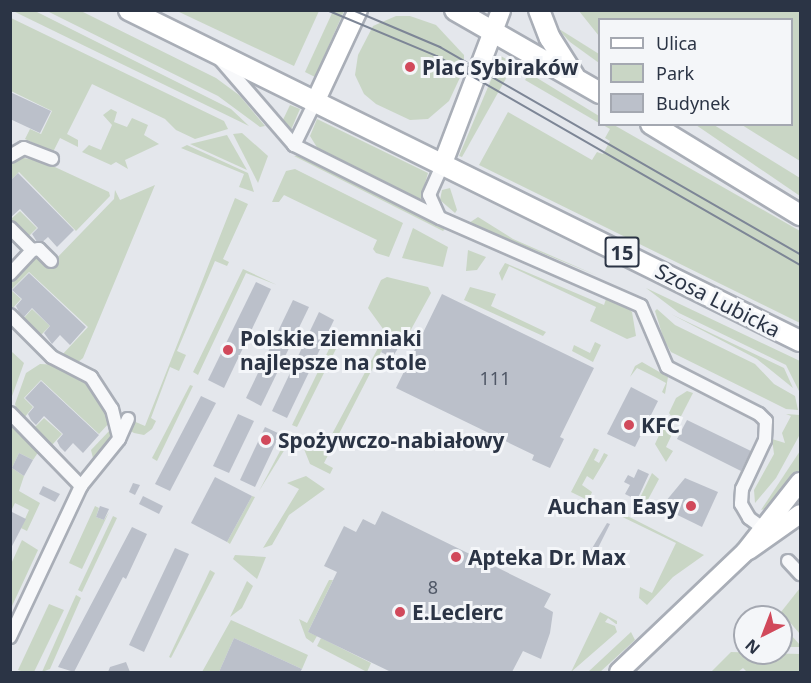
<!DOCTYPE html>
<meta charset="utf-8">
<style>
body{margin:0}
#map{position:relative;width:811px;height:683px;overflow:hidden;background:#e4e7ec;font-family:"Noto Sans",sans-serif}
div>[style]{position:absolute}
.green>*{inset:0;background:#c9d6c5}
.building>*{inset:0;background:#bbc0ca}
.roads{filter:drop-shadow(2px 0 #a9aeb7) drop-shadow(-2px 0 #a9aeb7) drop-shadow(0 2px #a9aeb7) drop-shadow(0 -2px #a9aeb7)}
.street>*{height:12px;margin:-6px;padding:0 6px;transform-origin:6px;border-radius:6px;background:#f7f8fa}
.secondary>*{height:18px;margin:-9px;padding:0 9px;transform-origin:9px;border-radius:9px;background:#fff}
.primary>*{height:20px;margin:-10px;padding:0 10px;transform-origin:10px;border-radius:10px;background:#fff}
.tram>*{height:1.5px;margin:-0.75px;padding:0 0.75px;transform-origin:0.75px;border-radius:0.75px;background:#7d8696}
.dots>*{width:16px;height:16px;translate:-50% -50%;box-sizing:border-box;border:3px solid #f4f6f9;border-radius:50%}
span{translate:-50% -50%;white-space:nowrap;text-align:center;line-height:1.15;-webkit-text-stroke:6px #f4f6f9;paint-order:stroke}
.number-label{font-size:18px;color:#4f5766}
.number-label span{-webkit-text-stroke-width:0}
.shield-label span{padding:2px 4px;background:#f4f6f9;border:2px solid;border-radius:4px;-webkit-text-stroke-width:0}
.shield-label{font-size:20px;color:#2b3445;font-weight:700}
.poi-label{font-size:21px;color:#2b3445;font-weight:700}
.left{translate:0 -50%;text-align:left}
.right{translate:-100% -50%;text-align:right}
.street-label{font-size:21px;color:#2b3445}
.frame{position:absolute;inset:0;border:12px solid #2b3445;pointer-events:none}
.legend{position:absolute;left:598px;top:18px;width:195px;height:108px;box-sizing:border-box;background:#f4f6f9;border:2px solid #a4a8b1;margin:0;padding:8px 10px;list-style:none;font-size:18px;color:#2b3445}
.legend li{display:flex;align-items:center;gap:12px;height:30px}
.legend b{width:30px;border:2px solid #a4a8b1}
.north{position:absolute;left:733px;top:605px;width:60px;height:60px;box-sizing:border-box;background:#f4f6f9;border:2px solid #a4a8b1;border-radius:50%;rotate:222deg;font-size:16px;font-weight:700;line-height:24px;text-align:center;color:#2b3445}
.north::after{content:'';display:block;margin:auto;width:21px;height:27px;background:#d1495b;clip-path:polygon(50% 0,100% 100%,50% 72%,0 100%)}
</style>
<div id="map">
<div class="green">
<div style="clip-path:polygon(13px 11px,35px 11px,231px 109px,249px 126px)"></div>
<div style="clip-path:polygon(47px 11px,81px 11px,216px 78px,239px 95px,265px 126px,260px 127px,218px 96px)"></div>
<div style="clip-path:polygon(177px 11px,319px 10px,319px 11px,294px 66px)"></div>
<div style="clip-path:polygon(333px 11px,344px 11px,315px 77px,305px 72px)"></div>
<div style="clip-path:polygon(579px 11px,800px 11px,800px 161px,742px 125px,792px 124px,792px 20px,600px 20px,599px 36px)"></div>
<div style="clip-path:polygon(396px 16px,410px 16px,436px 25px,464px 55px,464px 69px,449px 101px,428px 119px,410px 120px,376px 104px,364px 94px,355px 75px,358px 55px,373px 26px)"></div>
<div style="clip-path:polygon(11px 18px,224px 121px,228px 129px,195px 139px,176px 130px,165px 119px,92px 84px,67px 134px,78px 140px,78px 147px,60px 138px,53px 152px,25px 139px,30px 129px,41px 134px,52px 111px,11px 91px)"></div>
<div style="clip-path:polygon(556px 27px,599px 54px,599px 63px,570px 42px)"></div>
<div style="clip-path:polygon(501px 56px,514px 64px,462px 157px,459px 156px)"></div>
<div style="clip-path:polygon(529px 73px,599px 116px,599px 123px,525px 80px)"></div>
<div style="clip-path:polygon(290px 105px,300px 109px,290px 132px,281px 124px)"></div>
<div style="clip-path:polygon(111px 109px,117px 112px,114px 122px,127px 127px,132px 118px,148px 125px,144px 135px,159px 144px,125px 160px,128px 169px,116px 162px,111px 165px,82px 152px,89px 145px,101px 150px,112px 125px,103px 115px)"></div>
<div style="clip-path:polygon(508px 112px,592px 160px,597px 152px,603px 154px,610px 141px,605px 138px,610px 129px,603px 125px,614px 125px,800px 231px,800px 323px,479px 165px)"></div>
<div style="clip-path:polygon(317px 119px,428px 173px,420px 201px,318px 149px,310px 136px)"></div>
<div style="clip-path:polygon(696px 125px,714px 125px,800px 178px,800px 196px)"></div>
<div style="clip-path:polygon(242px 133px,268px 156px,258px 183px,233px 134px)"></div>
<div style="clip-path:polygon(227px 135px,247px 170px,190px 144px)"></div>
<div style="clip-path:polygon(187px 145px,248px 173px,254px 192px,239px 187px,244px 174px,181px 148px)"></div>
<div style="clip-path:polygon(294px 156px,301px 156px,446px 228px,443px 231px)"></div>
<div style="clip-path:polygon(19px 157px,44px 162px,109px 192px,110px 196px,76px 231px,19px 172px,11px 180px,11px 162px)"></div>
<div style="clip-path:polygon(295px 169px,403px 223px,389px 257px,376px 253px,373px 249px,377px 240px,284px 195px,279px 202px,272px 202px,286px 171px)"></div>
<div style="clip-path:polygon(155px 185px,83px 358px,77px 363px,61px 356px,88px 327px,29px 272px,11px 290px,21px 299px,12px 309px,11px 282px,37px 255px,51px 264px,114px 199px,115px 190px,120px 200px)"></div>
<div style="clip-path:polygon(450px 188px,457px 210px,455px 213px,440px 200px,442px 190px)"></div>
<div style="clip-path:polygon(235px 198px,248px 204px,223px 259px,229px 262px,227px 266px,215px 261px,177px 351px,186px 355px,179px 371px,170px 367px,151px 418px,156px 421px,152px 429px,144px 435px,134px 433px,127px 429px,131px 420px,145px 426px)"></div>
<div style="clip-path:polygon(20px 211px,37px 228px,28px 237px,11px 219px)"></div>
<div style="clip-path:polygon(478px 217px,513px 239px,598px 276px,469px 223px)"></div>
<div style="clip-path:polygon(413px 228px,448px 247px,443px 267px,402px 258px)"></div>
<div style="clip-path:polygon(468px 250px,486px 257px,477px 270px,466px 271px)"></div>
<div style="clip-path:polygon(505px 263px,604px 305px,607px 296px,623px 304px,632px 312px,636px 336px,627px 339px,590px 321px,596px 307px,509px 266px,502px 281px,499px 273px)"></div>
<div style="clip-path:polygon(243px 269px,277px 285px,246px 273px,198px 375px,193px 372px)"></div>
<div style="clip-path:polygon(387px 277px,428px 287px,431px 293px,408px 335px,389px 340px,381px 352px,324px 463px,333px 468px,330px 474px,310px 464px,304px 449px,323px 451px,386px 333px,368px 308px,381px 280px)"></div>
<div style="clip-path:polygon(470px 287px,496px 294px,491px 306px,546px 332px,543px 336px,464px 300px)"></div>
<div style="clip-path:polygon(646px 288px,800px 361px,800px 393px,786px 365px,679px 313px)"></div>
<div style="clip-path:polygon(32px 309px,50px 326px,40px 336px,23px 319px)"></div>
<div style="clip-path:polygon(657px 309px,675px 325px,755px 364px,774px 384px,795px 396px,798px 410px,786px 409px,671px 352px,664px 340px,655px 311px)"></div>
<div style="clip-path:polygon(671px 314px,784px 368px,793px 388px,757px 359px)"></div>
<div style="clip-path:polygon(595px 342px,601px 345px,593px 362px,572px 351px,574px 345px,590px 353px)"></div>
<div style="clip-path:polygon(331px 345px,336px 349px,297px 427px,292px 425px)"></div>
<div style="clip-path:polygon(11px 351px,24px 363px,11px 399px)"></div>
<div style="clip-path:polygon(642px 362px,668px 377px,665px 394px,662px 392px,666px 383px,655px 377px,637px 368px,630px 377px,635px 366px)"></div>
<div style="clip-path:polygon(40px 364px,63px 365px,84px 375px,107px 407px,110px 422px,99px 434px,41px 380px,24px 398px,33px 407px,24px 418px,17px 411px,15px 404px,26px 373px)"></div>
<div style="clip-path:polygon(190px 385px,193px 386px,157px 461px,152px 458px)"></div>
<div style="clip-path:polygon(687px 391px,693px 393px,677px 424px,669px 413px,676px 398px)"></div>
<div style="clip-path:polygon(786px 414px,800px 415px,799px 436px,776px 478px,755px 503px,754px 490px,774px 454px,772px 439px,785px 443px,782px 433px,791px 416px)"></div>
<div style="clip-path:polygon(44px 418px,62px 434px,52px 445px,34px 428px)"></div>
<div style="clip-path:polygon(667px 418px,675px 428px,666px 447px,673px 451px,666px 462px,655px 444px)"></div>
<div style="clip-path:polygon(10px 420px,39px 451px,33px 460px,19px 453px,12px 468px,24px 476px,19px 491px,40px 503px,27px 531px,21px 528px,29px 510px,15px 503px,11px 511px)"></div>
<div style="clip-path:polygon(111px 429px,117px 434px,93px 458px,91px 450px)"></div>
<div style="clip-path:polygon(289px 434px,293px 436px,259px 491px)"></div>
<div style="clip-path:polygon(594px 448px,599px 450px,594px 460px,599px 463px,604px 453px,608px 455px,593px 480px,587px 476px,582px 485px,592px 492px,590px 497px,704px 555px,673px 577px,647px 605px,639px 598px,640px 587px,652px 593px,676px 543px,571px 492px)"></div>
<div style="clip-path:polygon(800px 451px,800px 468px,795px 479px,770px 508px,761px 510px)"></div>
<div style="clip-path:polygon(652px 473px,659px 479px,644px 507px,637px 504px)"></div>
<div style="clip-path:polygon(306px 476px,325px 489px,289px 515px,272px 545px,263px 548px,299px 489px,287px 483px)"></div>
<div style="clip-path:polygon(252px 496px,255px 497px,230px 544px,227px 542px)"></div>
<div style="clip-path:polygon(95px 506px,99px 508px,96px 517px,104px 520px,109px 512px,82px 569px,69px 563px)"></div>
<div style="clip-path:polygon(113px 516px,117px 518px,82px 592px,78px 590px)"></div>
<div style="clip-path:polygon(22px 540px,38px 550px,12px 606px,11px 564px)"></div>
<div style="clip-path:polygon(235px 555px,266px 557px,257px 579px,233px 559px)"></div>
<div style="clip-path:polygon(210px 570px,215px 573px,171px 658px,169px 657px)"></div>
<div style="clip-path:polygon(329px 580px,333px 580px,308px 632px,317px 636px,313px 643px,306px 638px,299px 619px,307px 623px)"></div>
<div style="clip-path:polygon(247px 581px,253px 586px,242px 608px,230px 617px)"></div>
<div style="clip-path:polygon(800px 588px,800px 634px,781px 612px)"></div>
<div style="clip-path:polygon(76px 595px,81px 598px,50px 669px,42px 672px)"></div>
<div style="clip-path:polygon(49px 604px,64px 610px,34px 672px,24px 672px,18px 670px)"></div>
<div style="clip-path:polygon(600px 612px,617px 621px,617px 624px,616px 624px,608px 618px,605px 622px,615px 626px,617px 632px,571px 672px)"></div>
<div style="clip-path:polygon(231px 620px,308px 655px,302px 669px,234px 638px,219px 672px,202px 672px)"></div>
<div style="clip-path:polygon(781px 624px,800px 645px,800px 647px,781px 647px)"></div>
<div style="clip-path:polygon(631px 632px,635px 640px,600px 672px,588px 672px)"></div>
<div style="clip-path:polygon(321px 638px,371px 663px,367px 672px,317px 646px)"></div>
<div style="clip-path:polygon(731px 652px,800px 654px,800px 672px,747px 672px,743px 668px,738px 672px,711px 672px)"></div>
</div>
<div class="building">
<div style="clip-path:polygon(10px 92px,51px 111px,40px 133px,10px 119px)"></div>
<div style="clip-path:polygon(18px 173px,74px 230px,57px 247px,48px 237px,39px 245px,32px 234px,38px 228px,20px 209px,10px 218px,10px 181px)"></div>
<div style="clip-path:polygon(29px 273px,86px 327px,70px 345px,60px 335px,52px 344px,44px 333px,50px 326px,32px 308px,24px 317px,19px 312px,16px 306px,22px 299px,12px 290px)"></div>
<div style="clip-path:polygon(256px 282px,271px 289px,224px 388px,208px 380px)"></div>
<div style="clip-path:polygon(442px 294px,594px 368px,560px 437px,564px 439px,550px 468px,532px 460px,534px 455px,396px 388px)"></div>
<div style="clip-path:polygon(293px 300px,309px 307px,261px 406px,246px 398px)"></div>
<div style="clip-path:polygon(319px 312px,334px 320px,287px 418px,272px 411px)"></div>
<div style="clip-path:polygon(389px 340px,400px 345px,392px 358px,381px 352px)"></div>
<div style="clip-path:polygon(41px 381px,99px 435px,83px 453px,73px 443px,65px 452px,60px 447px,57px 441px,63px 434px,44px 416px,36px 425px,31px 420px,28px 414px,34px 407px,25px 398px)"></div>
<div style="clip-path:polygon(631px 387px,658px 401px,635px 447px,607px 434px)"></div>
<div style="clip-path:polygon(201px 396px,216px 403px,170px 491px,155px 484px)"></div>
<div style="clip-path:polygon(238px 414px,254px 421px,229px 473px,213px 466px)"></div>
<div style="clip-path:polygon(687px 420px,751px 451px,741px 471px,677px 439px)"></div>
<div style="clip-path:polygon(265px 427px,280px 434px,255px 487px,240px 480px)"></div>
<div style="clip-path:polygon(19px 453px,33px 460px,24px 476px,12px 468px)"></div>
<div style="clip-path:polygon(638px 469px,649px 474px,637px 500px,625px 494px,630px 485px,624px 482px,628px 475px,634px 478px)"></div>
<div style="clip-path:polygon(215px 477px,252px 496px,227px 542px,191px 523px)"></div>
<div style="clip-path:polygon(685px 478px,718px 492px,702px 527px,661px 507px)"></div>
<div style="clip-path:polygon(133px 483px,140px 485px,135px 495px,129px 492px)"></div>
<div style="clip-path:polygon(43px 486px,60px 494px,55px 502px,39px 494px)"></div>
<div style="clip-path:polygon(143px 496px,163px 506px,159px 514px,139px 504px)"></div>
<div style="clip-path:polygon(100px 506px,109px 509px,104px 520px,96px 517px)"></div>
<div style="clip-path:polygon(10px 511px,26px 519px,10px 550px)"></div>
<div style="clip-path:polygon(382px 511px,551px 594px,544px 607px,553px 612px,550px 633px,541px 659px,523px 651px,512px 672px,391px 672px,308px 632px,337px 572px,324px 566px,344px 526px,356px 532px,363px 519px,375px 525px)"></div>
<div style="clip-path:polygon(607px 523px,610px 524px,596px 552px,591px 550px)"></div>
<div style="clip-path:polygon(132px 527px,147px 534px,126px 579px,123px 577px,74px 672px,58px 667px)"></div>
<div style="clip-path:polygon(175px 548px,189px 554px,144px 652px,129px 645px)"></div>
<div style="clip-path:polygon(234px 638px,302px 669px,300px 672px,219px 672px)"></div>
<div style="clip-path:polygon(126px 662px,130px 672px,108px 672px,110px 667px)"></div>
</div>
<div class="roads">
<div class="street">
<div style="left:219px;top:58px;width:115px;rotate:49.2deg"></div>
<div style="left:294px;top:145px;width:163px;rotate:26.6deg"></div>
<div style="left:440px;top:218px;width:219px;rotate:23.6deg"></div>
<div style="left:641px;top:306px;width:66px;rotate:66.9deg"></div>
<div style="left:667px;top:367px;width:103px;rotate:27.1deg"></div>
<div style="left:759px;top:414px;width:10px;rotate:45deg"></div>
<div style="left:766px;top:421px;width:19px;rotate:93deg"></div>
<div style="left:765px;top:440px;width:54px;rotate:115.1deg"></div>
<div style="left:742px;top:489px;width:15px;rotate:94deg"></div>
<div style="left:741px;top:504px;width:16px;rotate:60deg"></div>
<div style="left:749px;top:518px;width:26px;rotate:36deg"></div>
<div style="left:294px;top:145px;width:50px;rotate:-63.9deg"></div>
<div style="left:10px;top:156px;width:16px;rotate:-30deg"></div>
<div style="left:24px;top:148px;width:30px;rotate:21deg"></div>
<div style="left:439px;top:217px;width:24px;rotate:-114deg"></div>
<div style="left:429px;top:195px;width:35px;rotate:-66deg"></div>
<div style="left:10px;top:228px;width:31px;rotate:45deg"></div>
<div style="left:32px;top:250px;width:7px;rotate:-8deg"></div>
<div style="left:39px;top:249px;width:17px;rotate:45deg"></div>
<div style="left:10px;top:274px;width:33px;rotate:-47deg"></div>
<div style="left:10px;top:315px;width:59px;rotate:45deg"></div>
<div style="left:52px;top:357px;width:44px;rotate:27.1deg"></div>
<div style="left:91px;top:377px;width:38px;rotate:57deg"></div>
<div style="left:112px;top:409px;width:30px;rotate:76deg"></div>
<div style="left:10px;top:413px;width:102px;rotate:45.8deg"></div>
<div style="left:788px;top:561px;width:18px;rotate:47deg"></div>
<div style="left:10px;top:637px;width:167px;rotate:-64.8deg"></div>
<div style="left:81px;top:486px;width:60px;rotate:-51deg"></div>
<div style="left:119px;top:439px;width:22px;rotate:-66deg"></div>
</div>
<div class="secondary">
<div style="left:316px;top:100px;width:99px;rotate:-65deg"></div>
<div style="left:443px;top:163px;width:164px;rotate:-69.2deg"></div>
<div style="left:749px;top:550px;width:62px;rotate:-35.2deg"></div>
<div style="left:619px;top:672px;width:174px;rotate:-43.6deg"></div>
<div style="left:745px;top:552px;width:89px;rotate:-51.8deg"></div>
</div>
<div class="primary">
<div style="left:129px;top:10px;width:748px;rotate:26.26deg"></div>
<div style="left:455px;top:10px;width:167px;rotate:29.8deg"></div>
<div style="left:539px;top:10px;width:30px;rotate:69deg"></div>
<div style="left:550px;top:38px;width:45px;rotate:57.7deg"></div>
<div style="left:651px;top:124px;width:175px;rotate:31.4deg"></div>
</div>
</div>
<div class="tram">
<div style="left:327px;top:10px;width:119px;rotate:22.7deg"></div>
<div style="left:437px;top:56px;width:419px;rotate:29.9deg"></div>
<div style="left:353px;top:10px;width:95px;rotate:23deg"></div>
<div style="left:440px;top:47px;width:415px;rotate:29.9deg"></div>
</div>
<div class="dots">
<div style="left:410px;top:67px;background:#d1495b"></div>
<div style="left:228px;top:350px;background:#d1495b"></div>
<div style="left:629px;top:425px;background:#d1495b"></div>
<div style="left:266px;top:440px;background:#d1495b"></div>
<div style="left:691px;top:506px;background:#d1495b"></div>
<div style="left:456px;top:557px;background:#d1495b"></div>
<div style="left:400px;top:612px;background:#d1495b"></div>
</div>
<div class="number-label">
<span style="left:495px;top:378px">111</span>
<span style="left:433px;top:587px">8</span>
</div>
<div class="shield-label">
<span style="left:622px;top:252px">15</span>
</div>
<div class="poi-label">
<span class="left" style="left:422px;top:67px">Plac Sybiraków</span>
<span class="left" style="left:240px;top:350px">Polskie ziemniaki<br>najlepsze na stole</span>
<span class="left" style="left:641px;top:425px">KFC</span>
<span class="left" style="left:278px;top:440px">Spożywczo-nabiałowy</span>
<span class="right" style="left:679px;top:506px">Auchan Easy</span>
<span class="left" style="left:468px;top:557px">Apteka Dr. Max</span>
<span class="left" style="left:412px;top:612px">E.Leclerc</span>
</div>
<div class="street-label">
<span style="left:718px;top:300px;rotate:27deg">Szosa Lubicka</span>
</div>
<div class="frame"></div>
<ul class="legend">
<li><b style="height:8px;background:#fff"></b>Ulica</li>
<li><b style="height:16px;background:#c9d6c5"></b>Park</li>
<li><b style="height:16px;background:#bbc0ca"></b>Budynek</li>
</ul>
<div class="north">N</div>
</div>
